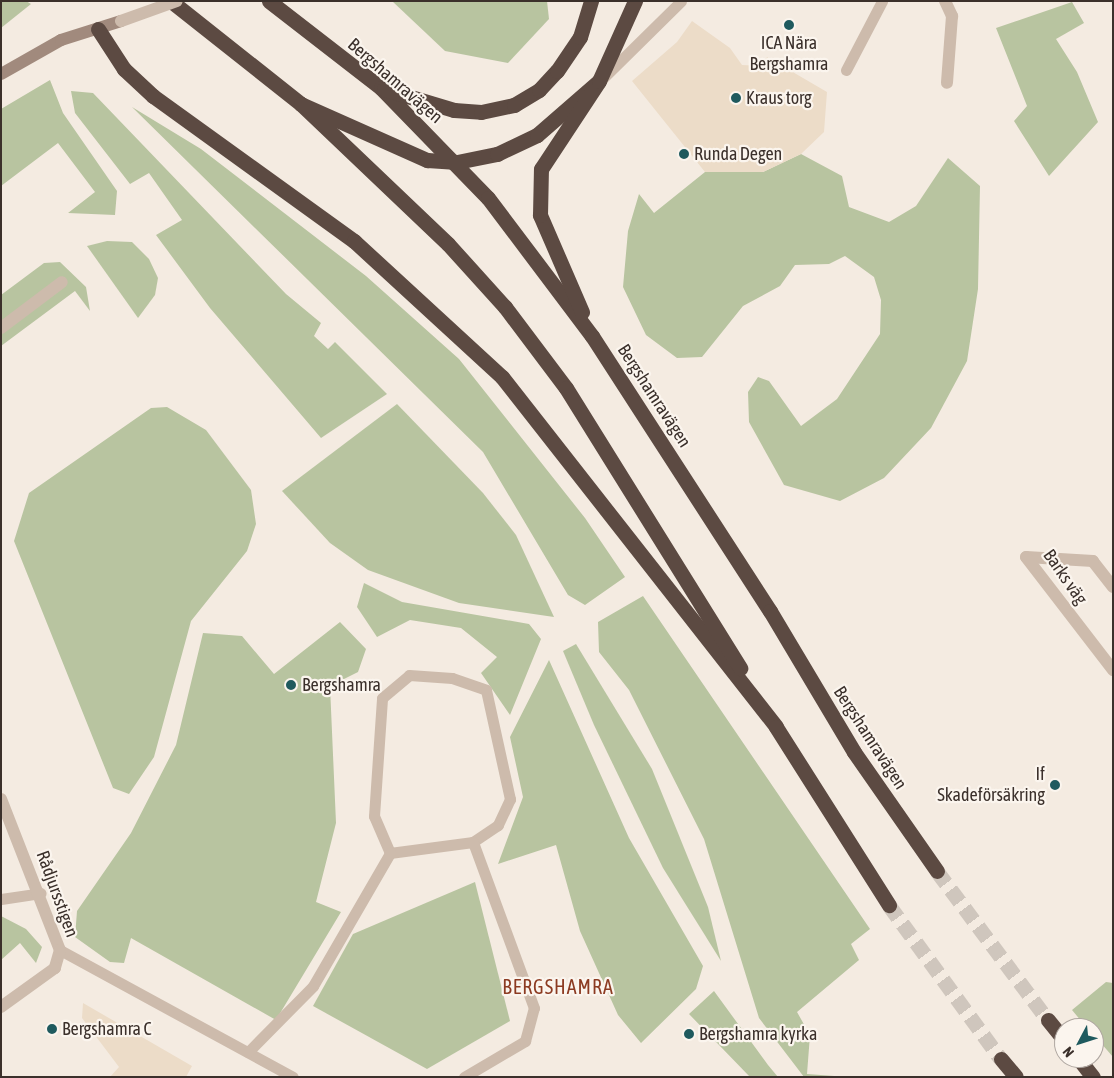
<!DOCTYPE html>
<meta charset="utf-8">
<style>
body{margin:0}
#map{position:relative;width:1114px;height:1078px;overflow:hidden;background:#f4ebe1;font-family:"Asap Condensed",sans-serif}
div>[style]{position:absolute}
.green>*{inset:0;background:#b8c4a0}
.plaza>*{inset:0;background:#ecdcc8}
.highway-tunnel>*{height:15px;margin-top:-7.5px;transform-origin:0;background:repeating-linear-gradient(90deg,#cfc6bd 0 15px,transparent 0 23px)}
.lane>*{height:11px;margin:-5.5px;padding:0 5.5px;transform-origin:5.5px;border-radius:5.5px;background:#cdbbac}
.street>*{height:12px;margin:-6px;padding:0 6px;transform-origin:6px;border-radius:6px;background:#cdbbac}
.secondary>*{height:12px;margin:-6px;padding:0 6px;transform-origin:6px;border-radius:6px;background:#a18a7d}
.highway>*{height:15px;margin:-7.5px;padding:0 7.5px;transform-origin:7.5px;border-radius:7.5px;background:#5c4a42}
.street-bridge>*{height:12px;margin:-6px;padding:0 6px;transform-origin:6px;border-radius:6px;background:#cdbbac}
.dots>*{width:14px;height:14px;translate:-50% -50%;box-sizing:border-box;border:2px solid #fbf5ee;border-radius:50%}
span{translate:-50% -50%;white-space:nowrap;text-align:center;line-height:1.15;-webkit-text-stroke:4.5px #fbf5ee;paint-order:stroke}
.poi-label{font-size:18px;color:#3b302b}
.left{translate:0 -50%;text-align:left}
.right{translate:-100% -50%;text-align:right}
.street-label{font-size:18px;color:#3b302b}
.quarter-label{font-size:20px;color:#8c3b22;letter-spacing:1px}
.frame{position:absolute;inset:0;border:2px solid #3b302b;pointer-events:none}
.north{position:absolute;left:1054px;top:1018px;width:50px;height:50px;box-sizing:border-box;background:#fbf5ee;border:1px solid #aea6a0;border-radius:50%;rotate:230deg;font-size:14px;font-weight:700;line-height:20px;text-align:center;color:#3b302b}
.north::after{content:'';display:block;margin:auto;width:18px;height:22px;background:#1f5a5e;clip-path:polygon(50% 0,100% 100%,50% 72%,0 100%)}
</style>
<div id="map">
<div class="green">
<div style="clip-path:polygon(1px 1px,26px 1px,31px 4px,1px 28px)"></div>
<div style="clip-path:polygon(392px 1px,547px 1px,549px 19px,508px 63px,445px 51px)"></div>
<div style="clip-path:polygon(1072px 2px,1084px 23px,1056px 39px,1077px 72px,1098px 122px,1049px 176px,1014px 121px,1027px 106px,996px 28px)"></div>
<div style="clip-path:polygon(50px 80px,63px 113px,117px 191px,115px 215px,68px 213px,95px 192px,58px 143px,1px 186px,1px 109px)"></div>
<div style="clip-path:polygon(71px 91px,93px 93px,286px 294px,321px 323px,314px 336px,328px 349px,335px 342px,387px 394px,321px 438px,210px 308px,156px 235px,182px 220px,149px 173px,130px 184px,75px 113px)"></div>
<div style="clip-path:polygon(132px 107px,201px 149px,366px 276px,459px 359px,585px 518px,625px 577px,585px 605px,568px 595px,483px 452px)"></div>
<div style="clip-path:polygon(801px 154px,842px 176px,849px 207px,889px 222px,916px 206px,948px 158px,980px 186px,978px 289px,967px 361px,931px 428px,884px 478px,840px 501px,784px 485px,749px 422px,748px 392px,758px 377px,769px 381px,801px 426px,837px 399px,880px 334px,881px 300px,874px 277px,845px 256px,829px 264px,795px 265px,780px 286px,743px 306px,702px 357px,677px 358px,646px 335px,623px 287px,628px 231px,639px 194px,654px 213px,705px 172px,763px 172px)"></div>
<div style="clip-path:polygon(107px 241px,132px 242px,149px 259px,158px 278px,155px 295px,138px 318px,87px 246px)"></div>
<div style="clip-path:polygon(60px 262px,86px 287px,90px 311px,75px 291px,1px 346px,1px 295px,44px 263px)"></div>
<div style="clip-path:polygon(397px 404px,483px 493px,516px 535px,554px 617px,459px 603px,368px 570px,330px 543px,282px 491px)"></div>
<div style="clip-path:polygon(167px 407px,206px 430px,251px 490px,256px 524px,247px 551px,191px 621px,154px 757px,129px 794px,113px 788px,14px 541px,29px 493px,151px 408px)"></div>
<div style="clip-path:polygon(364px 583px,402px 602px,529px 624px,541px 639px,510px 715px,481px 673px,497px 657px,461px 628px,410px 620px,377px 637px,357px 607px)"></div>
<div style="clip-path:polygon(643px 596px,870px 929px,851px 944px,859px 960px,797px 1012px,810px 1035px,807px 1074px,848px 1077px,804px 1077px,759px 1018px,704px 839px,629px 690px,599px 652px,598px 622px)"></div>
<div style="clip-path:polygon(340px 622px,366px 649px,358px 672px,330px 686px,336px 823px,316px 902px,341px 912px,276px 1020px,131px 938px,124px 963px,110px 962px,75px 937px,77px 911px,131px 833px,176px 745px,203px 633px,242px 636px,274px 674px)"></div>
<div style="clip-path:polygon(576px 644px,652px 769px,708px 907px,721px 961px,663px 868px,594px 725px,563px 651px)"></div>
<div style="clip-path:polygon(549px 660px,629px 838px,703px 966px,696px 989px,641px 1043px,618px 1015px,580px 931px,556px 845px,498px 864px,523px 797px,510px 737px)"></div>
<div style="clip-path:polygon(475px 882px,510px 1021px,427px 1069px,313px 1006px,353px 934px)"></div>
<div style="clip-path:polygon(1px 916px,26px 929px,42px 947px,36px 963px,20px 943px,1px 960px)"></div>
<div style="clip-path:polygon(1106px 982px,1113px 983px,1113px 1057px,1094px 1035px,1094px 1028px,1087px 1028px,1072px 1010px)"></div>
<div style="clip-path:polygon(714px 991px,768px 1065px,778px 1077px,750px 1077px,689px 1014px)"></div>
</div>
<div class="plaza">
<div style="clip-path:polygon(692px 21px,730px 48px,742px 65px,763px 66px,767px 57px,827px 92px,824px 132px,801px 154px,763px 172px,705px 172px,632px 81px,677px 42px)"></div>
<div style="clip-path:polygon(83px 1003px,192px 1066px,186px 1077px,110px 1077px,119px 1067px,82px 1018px)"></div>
</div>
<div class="highway-tunnel">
<div style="left:937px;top:871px;width:186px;rotate:53.3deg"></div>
<div style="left:889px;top:905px;width:190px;rotate:54deg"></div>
</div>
<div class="lane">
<div style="left:846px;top:70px;width:78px;rotate:-62.4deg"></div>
<div style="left:602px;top:79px;width:111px;rotate:-44.6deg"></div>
<div style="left:409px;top:675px;width:43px;rotate:4deg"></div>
<div style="left:452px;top:678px;width:36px;rotate:19deg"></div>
<div style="left:486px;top:690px;width:112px;rotate:77.6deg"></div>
<div style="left:510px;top:799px;width:29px;rotate:115deg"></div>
<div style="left:498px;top:825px;width:30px;rotate:146deg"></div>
<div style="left:473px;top:842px;width:84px;rotate:172.5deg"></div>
<div style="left:390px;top:853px;width:40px;rotate:-113.4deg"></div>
<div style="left:374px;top:816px;width:118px;rotate:-86.1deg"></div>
<div style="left:382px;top:698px;width:35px;rotate:-40deg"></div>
<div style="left:1px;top:899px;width:40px;rotate:-8.5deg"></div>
<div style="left:60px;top:950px;width:265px;rotate:28.6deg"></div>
<div style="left:248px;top:1052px;width:93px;rotate:-45.4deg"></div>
<div style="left:313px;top:986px;width:154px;rotate:-59.9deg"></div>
<div style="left:464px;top:1077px;width:71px;rotate:-30.5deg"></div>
<div style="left:525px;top:1041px;width:34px;rotate:-75deg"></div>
<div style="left:534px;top:1008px;width:177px;rotate:-110.2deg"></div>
</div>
<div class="street">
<div style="left:945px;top:1px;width:17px;rotate:65deg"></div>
<div style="left:952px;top:16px;width:67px;rotate:94.3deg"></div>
<div style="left:1px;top:328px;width:76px;rotate:-37deg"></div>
<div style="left:1113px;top:587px;width:33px;rotate:-128deg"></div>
<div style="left:1093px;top:561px;width:67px;rotate:-176.6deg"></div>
<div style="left:1026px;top:557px;width:143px;rotate:52.4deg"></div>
<div style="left:1px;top:799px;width:162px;rotate:68.7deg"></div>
<div style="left:60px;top:950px;width:19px;rotate:106deg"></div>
<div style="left:55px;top:968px;width:67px;rotate:144.2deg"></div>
</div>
<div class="secondary">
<div style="left:1px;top:74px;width:69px;rotate:-29.5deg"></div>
<div style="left:61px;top:40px;width:63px;rotate:-17.6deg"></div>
</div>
<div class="highway">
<div style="left:171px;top:1px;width:166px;rotate:38.4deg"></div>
<div style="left:301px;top:104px;width:138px;rotate:24deg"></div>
<div style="left:427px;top:160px;width:30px;rotate:4deg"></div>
<div style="left:457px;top:162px;width:41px;rotate:-11.3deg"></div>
<div style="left:497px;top:154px;width:44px;rotate:-25.4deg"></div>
<div style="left:537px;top:135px;width:82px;rotate:-41.1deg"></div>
<div style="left:269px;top:1px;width:142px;rotate:37.8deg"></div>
<div style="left:381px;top:88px;width:153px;rotate:45.8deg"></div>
<div style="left:488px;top:198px;width:173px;rotate:53deg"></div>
<div style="left:592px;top:336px;width:328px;rotate:57.1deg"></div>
<div style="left:770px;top:611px;width:164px;rotate:59.2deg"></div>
<div style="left:854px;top:752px;width:145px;rotate:55.1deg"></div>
<div style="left:98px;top:29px;width:48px;rotate:57deg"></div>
<div style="left:124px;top:69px;width:40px;rotate:43deg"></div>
<div style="left:153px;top:96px;width:248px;rotate:35.8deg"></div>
<div style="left:354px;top:241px;width:201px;rotate:42.6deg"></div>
<div style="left:502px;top:377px;width:444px;rotate:51.9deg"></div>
<div style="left:776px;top:727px;width:211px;rotate:57.6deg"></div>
<div style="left:384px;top:89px;width:73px;rotate:16.7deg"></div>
<div style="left:454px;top:110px;width:27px;rotate:4deg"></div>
<div style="left:481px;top:112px;width:34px;rotate:-12deg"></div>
<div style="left:514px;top:105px;width:29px;rotate:-31deg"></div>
<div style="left:539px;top:90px;width:26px;rotate:-47deg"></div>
<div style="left:557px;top:71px;width:41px;rotate:-55.9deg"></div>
<div style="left:580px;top:37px;width:38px;rotate:-73deg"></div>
<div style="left:301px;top:104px;width:203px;rotate:43.6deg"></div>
<div style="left:448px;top:244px;width:85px;rotate:47.9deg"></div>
<div style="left:505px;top:307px;width:101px;rotate:53deg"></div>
<div style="left:566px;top:388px;width:330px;rotate:58.1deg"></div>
<div style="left:582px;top:312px;width:106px;rotate:-113.4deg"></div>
<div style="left:540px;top:215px;width:46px;rotate:-88.8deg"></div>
<div style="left:541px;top:169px;width:105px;rotate:-56.6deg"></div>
<div style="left:599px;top:81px;width:88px;rotate:-65.8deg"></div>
<div style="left:1048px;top:1020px;width:26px;rotate:51deg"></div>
<div style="left:1078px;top:1058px;width:24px;rotate:52deg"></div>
<div style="left:1001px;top:1059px;width:23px;rotate:50deg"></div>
</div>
<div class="street-bridge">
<div style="left:121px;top:21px;width:59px;rotate:-19.7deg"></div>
</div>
<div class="dots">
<div style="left:789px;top:25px;background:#1f5a5e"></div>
<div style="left:736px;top:98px;background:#1f5a5e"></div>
<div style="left:684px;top:154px;background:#1f5a5e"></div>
<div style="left:291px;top:685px;background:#1f5a5e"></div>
<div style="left:1055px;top:785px;background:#1f5a5e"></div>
<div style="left:52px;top:1029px;background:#1f5a5e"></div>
<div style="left:689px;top:1034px;background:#1f5a5e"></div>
</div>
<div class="poi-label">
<span style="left:789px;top:54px">ICA Nära<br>Bergshamra</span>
<span class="left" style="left:746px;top:98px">Kraus torg</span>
<span class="left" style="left:694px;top:154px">Runda Degen</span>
<span class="left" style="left:302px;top:685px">Bergshamra</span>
<span class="right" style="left:1045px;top:785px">If<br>Skadeförsäkring</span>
<span class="left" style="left:62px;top:1029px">Bergshamra C</span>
<span class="left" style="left:699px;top:1034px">Bergshamra kyrka</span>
</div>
<div class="street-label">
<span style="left:395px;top:81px;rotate:41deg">Bergshamravägen</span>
<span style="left:654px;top:396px;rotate:57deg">Bergshamravägen</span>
<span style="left:1065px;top:577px;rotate:55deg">Barks väg</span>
<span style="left:870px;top:738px;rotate:57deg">Bergshamravägen</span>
<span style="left:57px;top:894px;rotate:70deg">Rådjursstigen</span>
</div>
<div class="quarter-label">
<span style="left:558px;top:986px">BERGSHAMRA</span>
</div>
<div class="frame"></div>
<div class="north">N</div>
</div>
